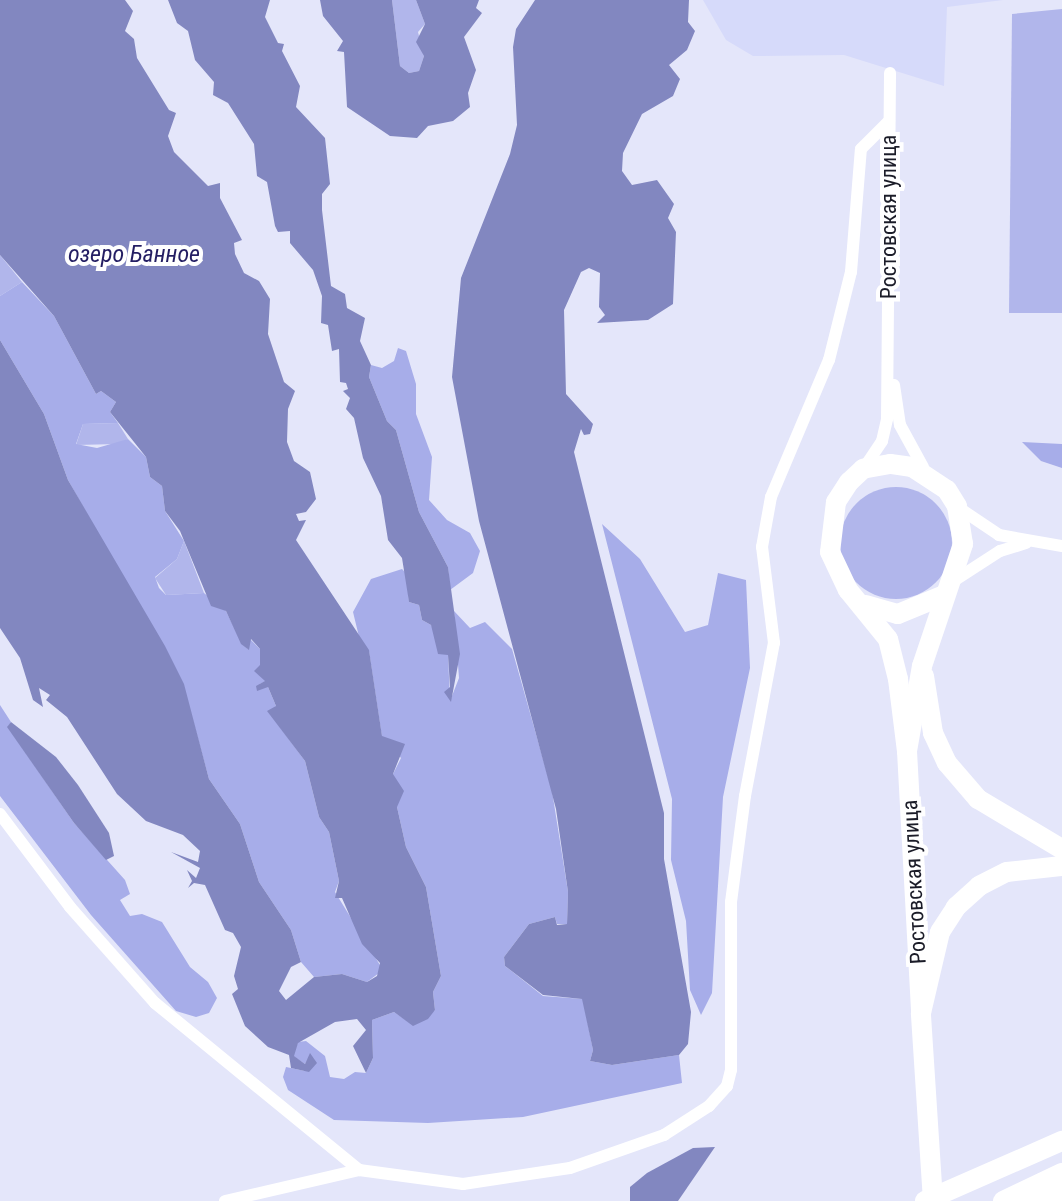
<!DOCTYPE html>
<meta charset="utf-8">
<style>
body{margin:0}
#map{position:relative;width:1062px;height:1201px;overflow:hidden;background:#e4e6fa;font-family:"Roboto Condensed",sans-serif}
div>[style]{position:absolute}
.built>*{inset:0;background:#d6dafa}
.green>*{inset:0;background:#b1b6eb}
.round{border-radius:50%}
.forest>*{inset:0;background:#a7ade9}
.water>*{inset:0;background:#8287c0}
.street>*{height:12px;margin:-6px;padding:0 6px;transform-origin:6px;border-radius:6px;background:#fff}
.primary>*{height:20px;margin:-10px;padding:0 10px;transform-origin:10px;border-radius:10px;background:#fff}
span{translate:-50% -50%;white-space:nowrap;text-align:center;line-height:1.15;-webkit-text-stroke:8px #fff;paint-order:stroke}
.street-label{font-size:22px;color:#1b1c28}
.water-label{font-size:24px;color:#241e63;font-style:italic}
</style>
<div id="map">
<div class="built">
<div style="clip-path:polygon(703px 0,1003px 0,947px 7px,944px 86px,844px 55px,753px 56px,726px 40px)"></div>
</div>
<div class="green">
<div style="clip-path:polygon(392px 0,416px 0,425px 24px,418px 32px,424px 56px,419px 71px,409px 73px,400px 66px)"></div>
<div style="clip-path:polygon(1062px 9px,1062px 313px,1009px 313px,1012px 14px)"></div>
<div style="clip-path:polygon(0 255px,22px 282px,0 296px)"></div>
<div style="clip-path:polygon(118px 423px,128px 439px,118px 444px,76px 445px,83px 424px)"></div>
<div class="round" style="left:840px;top:487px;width:112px;height:112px"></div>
<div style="clip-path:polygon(184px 541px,204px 593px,166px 595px,155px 578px,177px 559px)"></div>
</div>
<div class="forest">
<div style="clip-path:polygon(22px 282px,54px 316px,96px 394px,101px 391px,116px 402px,110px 412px,118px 423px,83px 424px,76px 444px,97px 448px,128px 439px,146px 457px,150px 477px,162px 486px,165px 511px,184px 541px,177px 559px,155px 577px,159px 588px,166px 595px,204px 593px,226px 611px,242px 644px,248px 649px,250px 639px,260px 649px,266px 681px,260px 684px,268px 687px,276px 706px,271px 715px,305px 761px,319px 817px,329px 832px,339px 881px,335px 892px,383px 970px,367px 982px,342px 974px,314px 977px,301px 962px,291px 930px,259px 882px,240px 824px,209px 779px,183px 684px,68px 480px,44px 414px,0 340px,0 296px)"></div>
<div style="clip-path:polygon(398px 348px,406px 351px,416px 384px,416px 414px,432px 457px,429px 500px,447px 520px,470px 533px,480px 551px,473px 573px,450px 590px,448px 567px,419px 512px,396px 430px,387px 421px,369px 377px,371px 365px,382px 368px,394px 361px)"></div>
<div style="clip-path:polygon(1022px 442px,1062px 444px,1062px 468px,1041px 461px)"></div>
<div style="clip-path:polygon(602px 524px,640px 559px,685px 632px,708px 625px,718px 573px,746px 580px,750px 668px,723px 797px,712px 993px,701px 1015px,690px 990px,686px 921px,671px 860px,672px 799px)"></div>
<div style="clip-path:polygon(402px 569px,407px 574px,409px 602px,419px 605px,422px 620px,431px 625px,448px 654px,450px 701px,459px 678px,454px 611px,470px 628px,485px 622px,512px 649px,552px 791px,568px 892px,567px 924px,557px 924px,555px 917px,529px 924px,504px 957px,505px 966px,543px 996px,583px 999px,593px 1050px,590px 1061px,612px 1065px,679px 1055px,682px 1083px,523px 1117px,428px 1123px,334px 1120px,288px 1090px,283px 1077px,286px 1067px,305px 1071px,312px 1061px,310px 1055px,305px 1064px,293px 1056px,298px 1042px,306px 1041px,325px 1056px,330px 1077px,344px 1079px,355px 1072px,366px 1073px,373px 1058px,372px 1020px,394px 1012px,413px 1025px,435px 1010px,433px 992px,441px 976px,426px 887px,406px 847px,397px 807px,393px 774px,401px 758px,382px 737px,369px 651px,361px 645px,353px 612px,371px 579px)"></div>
<div style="clip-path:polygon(0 705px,11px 722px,8px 727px,74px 823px,125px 880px,130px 894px,120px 900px,130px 916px,142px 914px,162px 922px,190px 967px,208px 982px,217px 998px,209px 1013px,196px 1017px,176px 1011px,91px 915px,0 796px)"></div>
</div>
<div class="water">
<div style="clip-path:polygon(0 0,125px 0,133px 11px,125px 31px,134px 39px,137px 58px,169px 110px,176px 113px,168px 136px,174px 152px,208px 186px,220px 183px,220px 198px,242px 240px,234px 243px,235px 254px,244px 273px,259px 281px,270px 299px,268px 334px,284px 382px,295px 391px,288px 409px,287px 442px,294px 461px,310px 472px,316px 499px,306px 512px,296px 514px,299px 521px,306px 520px,296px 540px,369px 650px,382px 736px,405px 744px,393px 774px,404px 791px,397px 807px,406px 847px,426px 887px,441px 976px,433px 992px,435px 1010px,428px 1019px,413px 1026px,394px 1012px,372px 1020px,373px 1058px,366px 1073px,353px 1046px,366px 1030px,357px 1019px,335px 1022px,298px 1043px,294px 1056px,305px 1064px,310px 1053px,317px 1063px,309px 1072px,291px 1068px,289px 1055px,268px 1047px,245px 1026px,232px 994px,238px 989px,234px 976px,241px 947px,233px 933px,225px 930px,205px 885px,194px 883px,188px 888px,192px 881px,187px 870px,196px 878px,200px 868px,171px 852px,198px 862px,200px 851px,183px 835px,146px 821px,117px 794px,67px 717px,46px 700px,50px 695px,39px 688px,43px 707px,33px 700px,20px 658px,0 628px,0 340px,44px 414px,68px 480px,165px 646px,184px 684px,209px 779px,240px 824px,259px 882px,291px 930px,301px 962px,291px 967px,279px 991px,286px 1000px,314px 977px,342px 974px,367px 982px,377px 976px,380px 963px,362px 944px,342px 898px,335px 898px,339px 881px,329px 832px,319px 817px,305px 761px,267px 711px,276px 706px,268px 687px,257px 691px,256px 686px,265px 681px,254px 671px,260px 665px,260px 649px,251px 639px,249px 650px,241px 644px,226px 611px,211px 606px,180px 531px,165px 511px,162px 486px,150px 477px,146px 457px,110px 412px,116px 402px,101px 391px,96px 394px,54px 316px,0 255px)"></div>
<div style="clip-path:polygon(168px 0,270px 0,265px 17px,278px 43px,284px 44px,282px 51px,300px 86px,296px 107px,325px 138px,330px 184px,322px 194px,322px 210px,331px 286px,345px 294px,347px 308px,365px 318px,360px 341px,371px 365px,369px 377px,387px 421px,396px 430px,419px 512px,448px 567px,460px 654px,451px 702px,444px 692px,450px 687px,448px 655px,438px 654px,431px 625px,422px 620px,419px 605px,409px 602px,402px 558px,388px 540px,381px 496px,363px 458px,354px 418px,346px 409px,350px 398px,343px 391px,348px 389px,346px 383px,340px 382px,339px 349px,332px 351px,328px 325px,321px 323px,322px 296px,313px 270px,290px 243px,290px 231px,278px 232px,275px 226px,267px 182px,257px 176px,254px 144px,228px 103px,213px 95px,214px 82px,195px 60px,188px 31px,177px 23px)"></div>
<div style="clip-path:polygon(320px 0,392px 0,400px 66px,409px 73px,419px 71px,424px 56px,416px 42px,425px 24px,416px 0,479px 0,476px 8px,482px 13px,464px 37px,476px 70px,468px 93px,470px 107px,453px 121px,428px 126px,417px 138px,390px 136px,347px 107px,344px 52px,337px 51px,343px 41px,323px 16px)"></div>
<div style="clip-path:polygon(535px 0,689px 0,688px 22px,695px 31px,687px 50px,669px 65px,680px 79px,673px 96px,642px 114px,623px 153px,622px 171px,632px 185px,657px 180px,674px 204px,668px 218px,676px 232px,673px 304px,648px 320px,597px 323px,605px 315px,599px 307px,600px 273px,589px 268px,581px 272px,564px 310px,566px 394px,593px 424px,590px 434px,584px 435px,581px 429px,574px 452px,664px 813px,664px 859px,691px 1012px,688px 1044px,679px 1055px,612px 1065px,590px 1061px,593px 1050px,582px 999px,543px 995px,505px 966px,504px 957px,529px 924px,555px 917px,557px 925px,567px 924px,568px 892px,556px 809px,479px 521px,452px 377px,461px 278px,510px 154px,517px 125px,513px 47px,516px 29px)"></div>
<div style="clip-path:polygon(11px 722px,56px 757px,78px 785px,109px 833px,114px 856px,106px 860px,74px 823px,7px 727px)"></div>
<div style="clip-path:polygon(715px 1147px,678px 1201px,630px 1201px,630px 1187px,647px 1173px,693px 1148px)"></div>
</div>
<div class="street">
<div style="left:894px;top:385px;width:40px;rotate:81.5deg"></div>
<div style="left:900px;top:425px;width:48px;rotate:61.3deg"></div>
<div style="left:864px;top:468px;width:32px;rotate:-56deg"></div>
<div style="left:882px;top:441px;width:23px;rotate:-77deg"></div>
<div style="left:887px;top:419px;width:346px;rotate:-89.5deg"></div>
<div style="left:959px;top:508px;width:48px;rotate:34deg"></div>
<div style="left:999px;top:535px;width:64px;rotate:9.9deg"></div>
<div style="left:952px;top:582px;width:57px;rotate:-32.9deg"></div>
<div style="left:1000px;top:551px;width:27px;rotate:-17deg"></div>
<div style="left:0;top:814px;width:116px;rotate:53deg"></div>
<div style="left:70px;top:907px;width:128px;rotate:48.5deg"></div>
<div style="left:155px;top:1003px;width:264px;rotate:39.3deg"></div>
<div style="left:359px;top:1170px;width:105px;rotate:7.7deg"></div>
<div style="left:463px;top:1184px;width:108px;rotate:-8.5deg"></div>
<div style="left:570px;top:1168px;width:100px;rotate:-19.3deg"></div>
<div style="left:664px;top:1135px;width:54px;rotate:-32.8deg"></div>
<div style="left:709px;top:1106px;width:27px;rotate:-48deg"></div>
<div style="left:727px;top:1086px;width:16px;rotate:-76deg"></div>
<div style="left:731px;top:1070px;width:168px;rotate:-90deg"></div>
<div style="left:731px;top:902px;width:107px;rotate:-82.5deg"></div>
<div style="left:745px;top:796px;width:156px;rotate:-79.3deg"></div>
<div style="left:774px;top:643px;width:97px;rotate:-97.1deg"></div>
<div style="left:762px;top:547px;width:51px;rotate:-79.8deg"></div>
<div style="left:771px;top:497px;width:149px;rotate:-67.1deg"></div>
<div style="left:829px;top:360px;width:91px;rotate:-76deg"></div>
<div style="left:851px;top:272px;width:123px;rotate:-85.4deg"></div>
<div style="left:861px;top:149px;width:40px;rotate:-45deg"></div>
<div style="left:225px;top:1201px;width:138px;rotate:-13deg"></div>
</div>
<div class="primary">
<div style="left:866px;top:605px;width:33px;rotate:16deg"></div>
<div style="left:898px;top:614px;width:50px;rotate:-22.4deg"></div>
<div style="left:924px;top:676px;width:58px;rotate:81deg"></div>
<div style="left:933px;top:733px;width:33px;rotate:65deg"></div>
<div style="left:947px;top:763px;width:48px;rotate:49.3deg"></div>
<div style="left:978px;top:799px;width:98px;rotate:30.8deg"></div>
<div style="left:907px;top:751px;width:86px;rotate:-80deg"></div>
<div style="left:922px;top:666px;width:129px;rotate:-71.4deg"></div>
<div style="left:963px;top:544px;width:38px;rotate:-99deg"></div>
<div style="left:957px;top:506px;width:19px;rotate:-122deg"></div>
<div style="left:947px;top:490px;width:42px;rotate:-146.7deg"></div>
<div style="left:912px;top:467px;width:22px;rotate:-172deg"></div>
<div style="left:890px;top:464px;width:27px;rotate:170deg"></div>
<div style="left:863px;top:469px;width:19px;rotate:137deg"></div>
<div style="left:849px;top:482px;width:24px;rotate:123deg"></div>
<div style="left:836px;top:502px;width:50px;rotate:96.8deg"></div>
<div style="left:830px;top:552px;width:42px;rotate:64.7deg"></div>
<div style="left:848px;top:590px;width:63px;rotate:50.8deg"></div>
<div style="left:888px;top:639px;width:41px;rotate:76deg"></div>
<div style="left:898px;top:679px;width:73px;rotate:82.9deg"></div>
<div style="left:907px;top:751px;width:262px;rotate:86.9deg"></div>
<div style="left:1029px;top:1197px;width:34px;rotate:-10deg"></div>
<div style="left:925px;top:1201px;width:150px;rotate:-23.7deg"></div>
<div style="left:933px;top:1201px;width:188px;rotate:-93.7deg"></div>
<div style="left:921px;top:1013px;width:83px;rotate:-76.8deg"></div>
<div style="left:940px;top:932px;width:30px;rotate:-57deg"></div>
<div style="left:956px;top:907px;width:31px;rotate:-42deg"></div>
<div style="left:979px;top:886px;width:31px;rotate:-27deg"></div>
<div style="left:1007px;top:872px;width:55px;rotate:-6.2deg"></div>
<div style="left:1003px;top:1201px;width:65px;rotate:-25.4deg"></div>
</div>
<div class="street-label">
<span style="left:889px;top:217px;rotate:-90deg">Ростовская улица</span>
<span style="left:914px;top:882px;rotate:-93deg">Ростовская улица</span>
</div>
<div class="water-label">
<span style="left:134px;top:255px">озеро Банное</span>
</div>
</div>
